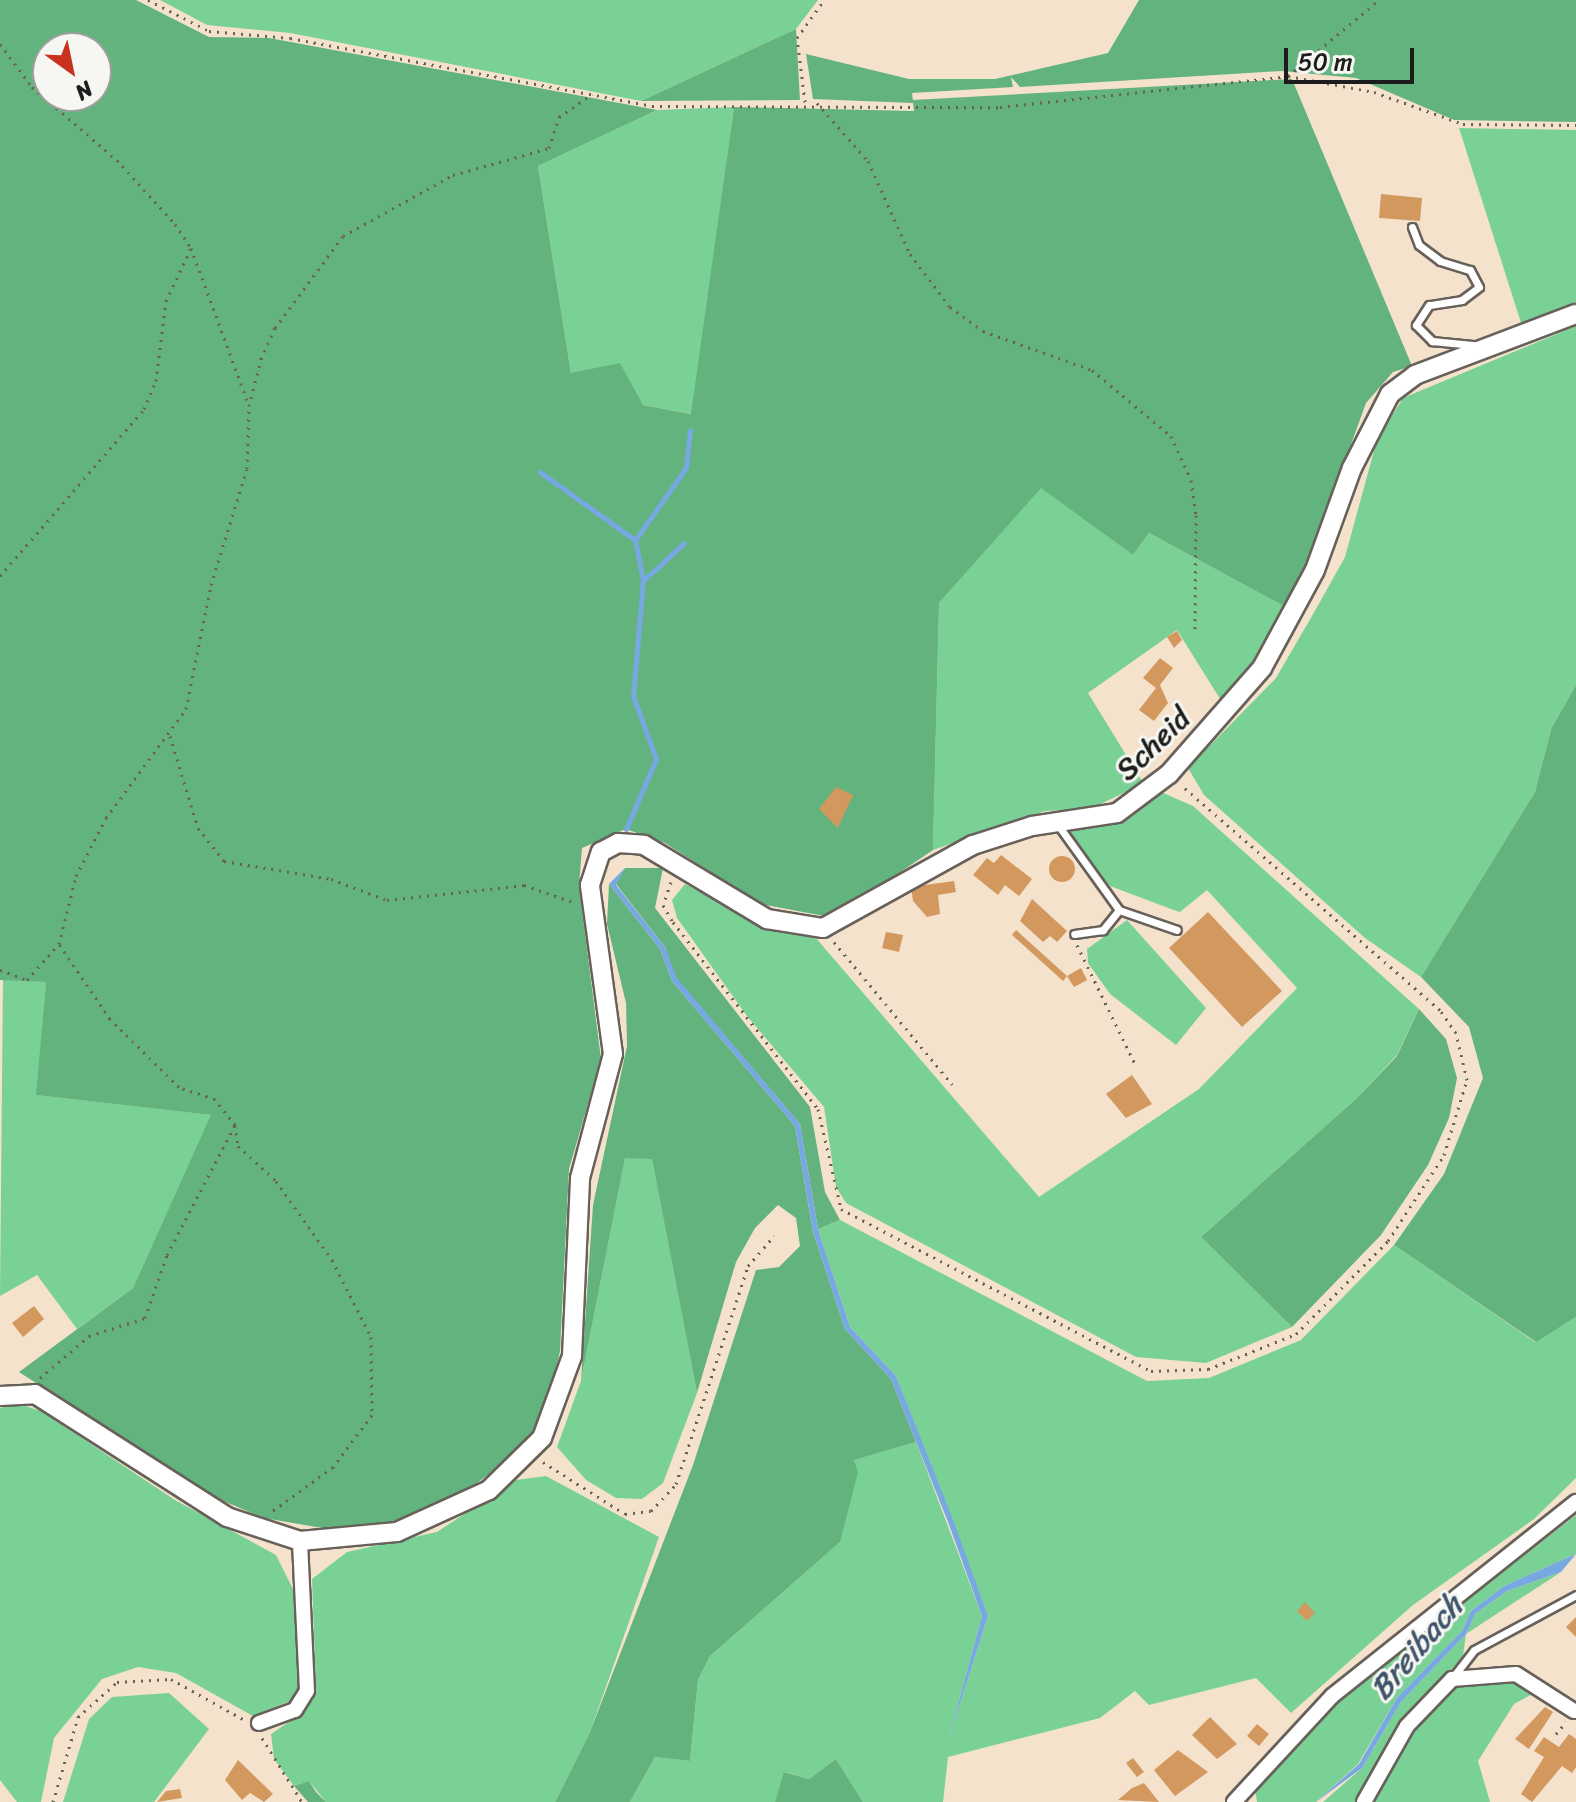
<!DOCTYPE html>
<style>
body{margin:0}
#map{position:relative;width:1576px;height:1802px;overflow:hidden;background:#f5e2cd;font-family:Sriracha,sans-serif}
div>[style]{position:absolute}
.green>*{inset:0;background:#7ad196}
.forest>*{inset:0;background:#63b37f}
.water>*{inset:0;background:#78a8e2}
.stream>*{height:5px;margin:-2.5px;padding:0 2.5px;transform-origin:2.5px;border-radius:2.5px;background:#78a8e2}
.building>*{inset:0;background:#d3985d}
.round{border-radius:50%}
.path>*{height:3px;margin-top:-1.5px;transform-origin:0;background:repeating-linear-gradient(90deg,#68615a 0 2px,transparent 0 8px)}
.roads{filter:drop-shadow(2px 0 #68615a) drop-shadow(-2px 0 #68615a) drop-shadow(0 2px #68615a) drop-shadow(0 -2px #68615a)}
.service>*{height:7px;margin:-3.5px;padding:0 3.5px;transform-origin:3.5px;border-radius:3.5px;background:#fff}
.minor>*{height:14px;margin:-7px;padding:0 7px;transform-origin:7px;border-radius:7px;background:#fff}
.tertiary>*{height:18px;margin:-9px;padding:0 9px;transform-origin:9px;border-radius:9px;background:#fff}
span{translate:-50% -50%;white-space:nowrap;text-align:center;line-height:1.15;-webkit-text-stroke:6px #f6f6f2;paint-order:stroke}
.street-label{font-size:30px;color:#1c1c1c}
.water-label{font-size:32px;color:#41546b;font-style:italic}
.north{position:absolute;left:32px;top:32px;width:80px;height:80px;box-sizing:border-box;background:#f6f6f2;border:2px solid #9f9f9c;border-radius:50%;rotate:147deg;font-size:22px;font-weight:700;line-height:32px;text-align:center;color:#1c1c1c}
.north::after{content:'';display:block;margin:auto;width:28px;height:36px;background:#c8321e;clip-path:polygon(50% 0,100% 100%,50% 72%,0 100%)}
.scale{position:absolute;left:1284px;top:48px;width:130px;height:36px;box-sizing:border-box;border:4px solid #1c1c1c;border-top:0;padding-left:10px;font-size:24px;line-height:28px;white-space:nowrap;color:#1c1c1c;-webkit-text-stroke:6px #f6f6f2;paint-order:stroke}
</style>
<div id="map">
<div class="green">
<div style="clip-path:polygon(160px 0,818px 0,796px 29px,641px 101px,290px 33px,207px 25px)"></div>
<div style="clip-path:polygon(734px 107px,692px 414px,643px 405px,571px 373px,538px 166px,657px 110px)"></div>
<div style="clip-path:polygon(1459px 128px,1576px 130px,1576px 302px,1522px 326px)"></div>
<div style="clip-path:polygon(1576px 326px,1576px 685px,1551px 729px,1535px 792px,1421px 977px,1365px 938px,1204px 795px,1188px 768px,1276px 678px,1316px 609px,1345px 557px,1377px 440px,1403px 398px)"></div>
<div style="clip-path:polygon(1041px 487px,1133px 555px,1149px 533px,1291px 610px,1251px 673px,1222px 702px,1177px 630px,1088px 693px,1142px 781px,1132px 789px,1090px 809px,1045px 811px,933px 850px,939px 603px)"></div>
<div style="clip-path:polygon(1161px 792px,1193px 806px,1419px 1009px,1397px 1055px,1357px 1098px,1201px 1237px,1292px 1327px,1206px 1363px,1136px 1357px,846px 1203px,836px 1187px,824px 1107px,747px 1016px,677px 918px,672px 900px,685px 884px,772px 931px,815px 937px,1039px 1197px,1199px 1089px,1297px 988px,1207px 890px,1180px 912px,1171px 909px,1110px 886px,1070px 841px,1069px 831px,1131px 816px)"></div>
<div style="clip-path:polygon(1127px 920px,1206px 1008px,1176px 1045px,1110px 994px,1088px 963px,1087px 949px)"></div>
<div style="clip-path:polygon(3px 978px,46px 982px,37px 1095px,212px 1115px,133px 1288px,77px 1329px,37px 1275px,0 1296px)"></div>
<div style="clip-path:polygon(625px 1157px,652px 1158px,697px 1393px,663px 1483px,642px 1499px,616px 1498px,586px 1480px,557px 1447px,581px 1381px)"></div>
<div style="clip-path:polygon(840px 1220px,1147px 1381px,1209px 1378px,1301px 1340px,1394px 1245px,1535px 1342px,1576px 1317px,1576px 1478px,1534px 1519px,1413px 1605px,1291px 1713px,1256px 1678px,1149px 1705px,1135px 1691px,1100px 1718px,948px 1757px,943px 1802px,863px 1802px,836px 1759px,809px 1779px,785px 1772px,775px 1802px,630px 1802px,655px 1757px,690px 1761px,698px 1680px,710px 1656px,840px 1542px,853px 1460px,916px 1442px,982px 1616px,948px 1741px,988px 1616px,896px 1376px,850px 1327px,818px 1229px)"></div>
<div style="clip-path:polygon(16px 1403px,41px 1411px,175px 1500px,276px 1555px,293px 1589px,302px 1677px,295px 1699px,253px 1716px,176px 1673px,138px 1667px,102px 1679px,54px 1738px,41px 1802px,17px 1802px,0 1780px,0 1408px)"></div>
<div style="clip-path:polygon(546px 1476px,659px 1537px,590px 1732px,555px 1802px,326px 1802px,309px 1781px,294px 1786px,274px 1759px,271px 1734px,301px 1714px,316px 1690px,312px 1579px,347px 1552px,437px 1532px,516px 1480px)"></div>
<div style="clip-path:polygon(1576px 1515px,1576px 1554px,1504px 1586px,1471px 1611px,1462px 1631px,1397px 1698px,1358px 1764px,1316px 1802px,1257px 1802px,1255px 1790px,1339px 1700px)"></div>
<div style="clip-path:polygon(1561px 1572px,1466px 1634px,1463px 1656px,1404px 1724px,1360px 1802px,1323px 1802px,1362px 1768px,1401px 1702px,1466px 1634px,1475px 1614px,1507px 1591px)"></div>
<div style="clip-path:polygon(1518px 1679px,1540px 1690px,1514px 1704px,1478px 1761px,1490px 1802px,1369px 1802px,1410px 1728px,1450px 1687px)"></div>
<div style="clip-path:polygon(169px 1693px,209px 1729px,154px 1802px,63px 1802px,89px 1719px,112px 1697px)"></div>
</div>
<div class="forest">
<div style="clip-path:polygon(evenodd,0 0,136px 0,209px 37px,269px 38px,657px 110px,538px 166px,571px 373px,620px 363px,643px 405px,691px 414px,734px 107px,914px 111px,913px 103px,813px 99px,806px 54px,909px 79px,995px 79px,1108px 53px,1139px 0,1576px 0,1576px 122px,1454px 120px,1356px 78px,1282px 71px,1020px 87px,1011px 77px,1013px 87px,912px 93px,913px 100px,1292px 79px,1412px 366px,1393px 372px,1366px 403px,1291px 610px,1149px 533px,1133px 555px,1041px 488px,939px 603px,933px 850px,857px 901px,824px 916px,761px 904px,665px 843px,626px 829px,582px 848px,579px 886px,601px 1059px,569px 1169px,560px 1351px,548px 1408px,518px 1452px,457px 1498px,382px 1525px,328px 1529px,264px 1518px,209px 1495px,19px 1372px,133px 1288px,211px 1115px,36px 1095px,46px 982px,0 980px,0 0,48px 48px,96px 48px,96px 96px,48px 96px,48px 48px)"></div>
<div style="clip-path:polygon(796px 29px,800px 100px,641px 101px)"></div>
<div style="clip-path:polygon(1576px 685px,1576px 1317px,1536px 1342px,1394px 1245px,1444px 1174px,1483px 1078px,1469px 1027px,1421px 977px,1535px 792px,1551px 729px)"></div>
<div style="clip-path:polygon(625px 868px,663px 868px,655px 908px,810px 1107px,825px 1192px,840px 1220px,818px 1229px,800px 1124px,676px 978px,665px 947px,616px 884px)"></div>
<div style="clip-path:polygon(609px 884px,660px 949px,672px 981px,795px 1126px,813px 1232px,845px 1329px,891px 1379px,916px 1442px,854px 1460px,858px 1472px,840px 1542px,710px 1656px,698px 1680px,690px 1761px,655px 1757px,630px 1802px,555px 1802px,590px 1732px,693px 1465px,756px 1270px,779px 1267px,800px 1246px,796px 1218px,778px 1205px,755px 1228px,736px 1262px,697px 1393px,652px 1159px,625px 1158px,581px 1381px,593px 1205px,627px 1046px,626px 1003px,607px 924px)"></div>
<div style="clip-path:polygon(1419px 1009px,1446px 1039px,1457px 1078px,1449px 1118px,1428px 1165px,1381px 1235px,1292px 1327px,1201px 1237px,1357px 1098px,1397px 1056px)"></div>
<div style="clip-path:polygon(836px 1759px,863px 1802px,775px 1802px,784px 1772px,809px 1779px)"></div>
<div style="clip-path:polygon(309px 1781px,316px 1792px,326px 1802px,308px 1802px,294px 1786px)"></div>
</div>
<div class="water">
<div style="clip-path:polygon(625px 868px,616px 885px,665px 947px,677px 978px,800px 1124px,818px 1229px,850px 1327px,896px 1376px,952px 1517px,988px 1616px,948px 1741px,982px 1616px,948px 1522px,891px 1379px,845px 1329px,813px 1232px,795px 1126px,672px 981px,660px 949px,609px 884px)"></div>
<div style="clip-path:polygon(1576px 1554px,1561px 1572px,1507px 1591px,1475px 1614px,1466px 1634px,1401px 1702px,1362px 1768px,1316px 1802px,1359px 1764px,1397px 1698px,1462px 1631px,1471px 1611px,1504px 1586px)"></div>
</div>
<div class="stream">
<div style="left:540px;top:472px;width:117px;rotate:35.6deg"></div>
<div style="left:635px;top:540px;width:41px;rotate:78.7deg"></div>
<div style="left:643px;top:580px;width:116px;rotate:94.9deg"></div>
<div style="left:633px;top:696px;width:67px;rotate:69.9deg"></div>
<div style="left:656px;top:759px;width:76px;rotate:113.2deg"></div>
<div style="left:635px;top:540px;width:88px;rotate:-54.7deg"></div>
<div style="left:686px;top:468px;width:38px;rotate:-84deg"></div>
<div style="left:644px;top:580px;width:54px;rotate:-42.8deg"></div>
</div>
<div class="building">
<div style="clip-path:polygon(1381px 194px,1422px 198px,1420px 221px,1379px 218px)"></div>
<div style="clip-path:polygon(1177px 631px,1182px 640px,1174px 648px,1167px 637px)"></div>
<div style="clip-path:polygon(1160px 658px,1173px 668px,1160px 685px,1168px 703px,1154px 721px,1139px 710px,1156px 688px,1143px 678px)"></div>
<div style="clip-path:polygon(836px 787px,853px 795px,838px 828px,819px 809px)"></div>
<div style="clip-path:polygon(1001px 855px,1032px 879px,1019px 896px,1005px 885px,998px 895px,973px 875px,987px 858px,994px 863px)"></div>
<div class="round" style="left:1049px;top:856px;width:26px;height:26px"></div>
<div style="clip-path:polygon(954px 881px,956px 892px,938px 895px,940px 914px,927px 917px,913px 901px,911px 887px)"></div>
<div style="clip-path:polygon(1032px 899px,1067px 931px,1057px 942px,1050px 936px,1043px 942px,1020px 921px)"></div>
<div style="clip-path:polygon(1208px 912px,1282px 991px,1242px 1027px,1169px 948px)"></div>
<div style="clip-path:polygon(1016px 930px,1067px 976px,1063px 981px,1012px 935px)"></div>
<div style="clip-path:polygon(886px 932px,903px 935px,899px 952px,882px 948px)"></div>
<div style="clip-path:polygon(1081px 968px,1087px 980px,1074px 987px,1067px 976px)"></div>
<div style="clip-path:polygon(1132px 1075px,1152px 1104px,1126px 1118px,1106px 1094px)"></div>
<div style="clip-path:polygon(34px 1306px,44px 1319px,23px 1337px,12px 1323px)"></div>
<div style="clip-path:polygon(1305px 1602px,1315px 1613px,1307px 1621px,1297px 1611px)"></div>
<div style="clip-path:polygon(1576px 1617px,1576px 1637px,1566px 1627px)"></div>
<div style="clip-path:polygon(1545px 1707px,1553px 1712px,1529px 1749px,1515px 1739px)"></div>
<div style="clip-path:polygon(1210px 1717px,1237px 1744px,1217px 1759px,1192px 1735px)"></div>
<div style="clip-path:polygon(1257px 1724px,1269px 1734px,1259px 1746px,1247px 1736px)"></div>
<div style="clip-path:polygon(1569px 1734px,1576px 1739px,1576px 1767px,1572px 1773px,1562px 1766px,1532px 1802px,1521px 1794px,1544px 1757px,1534px 1751px,1544px 1737px,1559px 1747px)"></div>
<div style="clip-path:polygon(1178px 1750px,1208px 1772px,1175px 1796px,1154px 1770px)"></div>
<div style="clip-path:polygon(1133px 1758px,1144px 1772px,1137px 1777px,1126px 1763px)"></div>
<div style="clip-path:polygon(238px 1760px,273px 1794px,264px 1802px,250px 1793px,242px 1800px,225px 1780px)"></div>
<div style="clip-path:polygon(1144px 1783px,1159px 1802px,1118px 1800px,1132px 1788px)"></div>
<div style="clip-path:polygon(180px 1789px,182px 1798px,157px 1802px,166px 1791px)"></div>
</div>
<div class="path">
<div style="left:148px;top:0;width:68px;rotate:26.9deg"></div>
<div style="left:209px;top:31px;width:81px;rotate:4.9deg"></div>
<div style="left:290px;top:38px;width:368px;rotate:10.6deg"></div>
<div style="left:652px;top:106px;width:348px;rotate:0.2deg"></div>
<div style="left:1000px;top:107px;width:290px;rotate:-6.1deg"></div>
<div style="left:1288px;top:76px;width:87px;rotate:10.5deg"></div>
<div style="left:1374px;top:92px;width:95px;rotate:19.8deg"></div>
<div style="left:1463px;top:124px;width:113px;rotate:0.5deg"></div>
<div style="left:0;top:44px;width:54px;rotate:53.3deg"></div>
<div style="left:32px;top:87px;width:112px;rotate:40.7deg"></div>
<div style="left:117px;top:160px;width:86px;rotate:47.8deg"></div>
<div style="left:175px;top:224px;width:29px;rotate:56deg"></div>
<div style="left:191px;top:248px;width:165px;rotate:69.8deg"></div>
<div style="left:1288px;top:76px;width:119px;rotate:-39.9deg"></div>
<div style="left:805px;top:102px;width:64px;rotate:-97.1deg"></div>
<div style="left:797px;top:38px;width:47px;rotate:-54.6deg"></div>
<div style="left:817px;top:103px;width:77px;rotate:48.7deg"></div>
<div style="left:868px;top:161px;width:102px;rotate:65.7deg"></div>
<div style="left:910px;top:254px;width:66px;rotate:53deg"></div>
<div style="left:950px;top:307px;width:41px;rotate:36deg"></div>
<div style="left:983px;top:331px;width:116px;rotate:19.7deg"></div>
<div style="left:1092px;top:370px;width:103px;rotate:39.9deg"></div>
<div style="left:1171px;top:436px;width:48px;rotate:65.6deg"></div>
<div style="left:1191px;top:480px;width:35px;rotate:82deg"></div>
<div style="left:1196px;top:515px;width:115px;rotate:90.5deg"></div>
<div style="left:0;top:576px;width:221px;rotate:-49.2deg"></div>
<div style="left:144px;top:409px;width:30px;rotate:-67deg"></div>
<div style="left:156px;top:381px;width:81px;rotate:-82.9deg"></div>
<div style="left:166px;top:301px;width:59px;rotate:-64.7deg"></div>
<div style="left:170px;top:736px;width:96px;rotate:73.1deg"></div>
<div style="left:198px;top:828px;width:42px;rotate:51.8deg"></div>
<div style="left:224px;top:861px;width:109px;rotate:9.5deg"></div>
<div style="left:331px;top:879px;width:60px;rotate:20.6deg"></div>
<div style="left:387px;top:900px;width:138px;rotate:-6.2deg"></div>
<div style="left:524px;top:885px;width:55px;rotate:19.1deg"></div>
<div style="left:671px;top:882px;width:24px;rotate:109deg"></div>
<div style="left:663px;top:905px;width:20px;rotate:60deg"></div>
<div style="left:673px;top:922px;width:237px;rotate:52.2deg"></div>
<div style="left:818px;top:1109px;width:103px;rotate:77deg"></div>
<div style="left:841px;top:1209px;width:350px;rotate:27.6deg"></div>
<div style="left:1151px;top:1371px;width:57px;rotate:-2deg"></div>
<div style="left:1208px;top:1369px;width:95px;rotate:-21.7deg"></div>
<div style="left:1296px;top:1334px;width:131px;rotate:-45.3deg"></div>
<div style="left:1388px;top:1241px;width:103px;rotate:-56.9deg"></div>
<div style="left:1444px;top:1155px;width:78px;rotate:-73deg"></div>
<div style="left:1467px;top:1080px;width:48px;rotate:-103.2deg"></div>
<div style="left:1456px;top:1033px;width:28px;rotate:-125deg"></div>
<div style="left:1440px;top:1010px;width:343px;rotate:-139deg"></div>
<div style="left:834px;top:942px;width:185px;rotate:50.3deg"></div>
<div style="left:1077px;top:945px;width:132px;rotate:64deg"></div>
<div style="left:0;top:970px;width:29px;rotate:20deg"></div>
<div style="left:27px;top:980px;width:48px;rotate:-48.4deg"></div>
<div style="left:235px;top:1125px;width:21px;rotate:82deg"></div>
<div style="left:238px;top:1146px;width:52px;rotate:42.6deg"></div>
<div style="left:276px;top:1181px;width:97px;rotate:54.7deg"></div>
<div style="left:332px;top:1260px;width:86px;rotate:63.1deg"></div>
<div style="left:371px;top:1337px;width:78px;rotate:89.3deg"></div>
<div style="left:372px;top:1415px;width:65px;rotate:126.9deg"></div>
<div style="left:333px;top:1467px;width:77px;rotate:144deg"></div>
<div style="left:40px;top:1378px;width:65px;rotate:-40.6deg"></div>
<div style="left:89px;top:1336px;width:59px;rotate:-17.8deg"></div>
<div style="left:145px;top:1318px;width:67px;rotate:-70.8deg"></div>
<div style="left:167px;top:1255px;width:147px;rotate:-62.4deg"></div>
<div style="left:235px;top:1125px;width:33px;rotate:-128deg"></div>
<div style="left:215px;top:1099px;width:38px;rotate:-162deg"></div>
<div style="left:179px;top:1087px;width:97px;rotate:-135.4deg"></div>
<div style="left:110px;top:1019px;width:91px;rotate:-124.2deg"></div>
<div style="left:59px;top:944px;width:70px;rotate:-76deg"></div>
<div style="left:76px;top:876px;width:65px;rotate:-62.7deg"></div>
<div style="left:106px;top:818px;width:135px;rotate:-53.7deg"></div>
<div style="left:186px;top:709px;width:126px;rotate:-78.6deg"></div>
<div style="left:211px;top:585px;width:121px;rotate:-72.8deg"></div>
<div style="left:247px;top:469px;width:63px;rotate:-88.2deg"></div>
<div style="left:249px;top:406px;width:49px;rotate:-75.7deg"></div>
<div style="left:261px;top:359px;width:34px;rotate:-66deg"></div>
<div style="left:275px;top:328px;width:114px;rotate:-53.5deg"></div>
<div style="left:343px;top:236px;width:126px;rotate:-29deg"></div>
<div style="left:453px;top:175px;width:100px;rotate:-15.7deg"></div>
<div style="left:549px;top:148px;width:33px;rotate:-72deg"></div>
<div style="left:559px;top:117px;width:40px;rotate:-34.9deg"></div>
<div style="left:543px;top:1462px;width:97px;rotate:32.4deg"></div>
<div style="left:625px;top:1514px;width:26px;rotate:-7deg"></div>
<div style="left:651px;top:1511px;width:37px;rotate:-47deg"></div>
<div style="left:676px;top:1484px;width:230px;rotate:-71.7deg"></div>
<div style="left:748px;top:1266px;width:40px;rotate:-49deg"></div>
<div style="left:1556px;top:1734px;width:16px;rotate:-50deg"></div>
<div style="left:262px;top:1738px;width:75px;rotate:58deg"></div>
<div style="left:53px;top:1802px;width:89px;rotate:-73.6deg"></div>
<div style="left:78px;top:1717px;width:52px;rotate:-41.9deg"></div>
<div style="left:117px;top:1682px;width:54px;rotate:-3.2deg"></div>
<div style="left:171px;top:1679px;width:82px;rotate:29.1deg"></div>
</div>
<div class="roads">
<div class="service">
<div style="left:1412px;top:227px;width:19px;rotate:69deg"></div>
<div style="left:1419px;top:245px;width:26px;rotate:37deg"></div>
<div style="left:1440px;top:261px;width:31px;rotate:17deg"></div>
<div style="left:1470px;top:270px;width:19px;rotate:62deg"></div>
<div style="left:1479px;top:287px;width:21px;rotate:143deg"></div>
<div style="left:1462px;top:300px;width:33px;rotate:171deg"></div>
<div style="left:1429px;top:305px;width:24px;rotate:123deg"></div>
<div style="left:1416px;top:325px;width:23px;rotate:45deg"></div>
<div style="left:1432px;top:341px;width:51px;rotate:5.6deg"></div>
<div style="left:1058px;top:825px;width:105px;rotate:54.3deg"></div>
<div style="left:1119px;top:910px;width:26px;rotate:129deg"></div>
<div style="left:1103px;top:930px;width:29px;rotate:172deg"></div>
<div style="left:1119px;top:910px;width:61px;rotate:19deg"></div>
<div style="left:1453px;top:1677px;width:34px;rotate:-52deg"></div>
<div style="left:1474px;top:1650px;width:116px;rotate:-28.3deg"></div>
</div>
<div class="minor">
<div style="left:259px;top:1723px;width:38px;rotate:-20deg"></div>
<div style="left:295px;top:1710px;width:22px;rotate:-58deg"></div>
<div style="left:307px;top:1691px;width:150px;rotate:-92.7deg"></div>
<div style="left:1234px;top:1802px;width:144px;rotate:-47.2deg"></div>
<div style="left:1332px;top:1696px;width:312px;rotate:-38.5deg"></div>
<div style="left:1364px;top:1802px;width:87px;rotate:-60.5deg"></div>
<div style="left:1407px;top:1726px;width:65px;rotate:-46.2deg"></div>
<div style="left:1452px;top:1679px;width:64px;rotate:-4.5deg"></div>
<div style="left:1516px;top:1674px;width:69px;rotate:32.5deg"></div>
</div>
<div class="tertiary">
<div style="left:0;top:1396px;width:35px;rotate:-3deg"></div>
<div style="left:35px;top:1394px;width:228px;rotate:32.6deg"></div>
<div style="left:227px;top:1517px;width:77px;rotate:18.2deg"></div>
<div style="left:300px;top:1541px;width:97px;rotate:-5.3deg"></div>
<div style="left:397px;top:1532px;width:101px;rotate:-24.5deg"></div>
<div style="left:489px;top:1490px;width:74px;rotate:-44.5deg"></div>
<div style="left:542px;top:1438px;width:87px;rotate:-69.9deg"></div>
<div style="left:572px;top:1356px;width:178px;rotate:-87.4deg"></div>
<div style="left:580px;top:1178px;width:128px;rotate:-75.1deg"></div>
<div style="left:613px;top:1054px;width:171px;rotate:-97.8deg"></div>
<div style="left:590px;top:885px;width:35px;rotate:-72deg"></div>
<div style="left:601px;top:852px;width:19px;rotate:-28deg"></div>
<div style="left:618px;top:843px;width:26px;rotate:4deg"></div>
<div style="left:644px;top:845px;width:144px;rotate:31deg"></div>
<div style="left:767px;top:919px;width:57px;rotate:9.1deg"></div>
<div style="left:823px;top:928px;width:171px;rotate:-29deg"></div>
<div style="left:973px;top:845px;width:62px;rotate:-17.9deg"></div>
<div style="left:1032px;top:826px;width:86px;rotate:-8.7deg"></div>
<div style="left:1117px;top:813px;width:65px;rotate:-36.9deg"></div>
<div style="left:1169px;top:774px;width:141px;rotate:-48.7deg"></div>
<div style="left:1262px;top:668px;width:111px;rotate:-61.6deg"></div>
<div style="left:1315px;top:570px;width:109px;rotate:-70.1deg"></div>
<div style="left:1352px;top:468px;width:83px;rotate:-62.8deg"></div>
<div style="left:1390px;top:394px;width:31px;rotate:-37deg"></div>
<div style="left:1415px;top:375px;width:172px;rotate:-20.8deg"></div>
</div>
</div>
<div class="street-label">
<span style="left:1153px;top:744px;rotate:-44deg">Scheid</span>
</div>
<div class="water-label">
<span style="left:1417px;top:1648px;rotate:-50deg">Breibach</span>
</div>
<div class="north">N</div>
<div class="scale">50 m</div>
</div>
